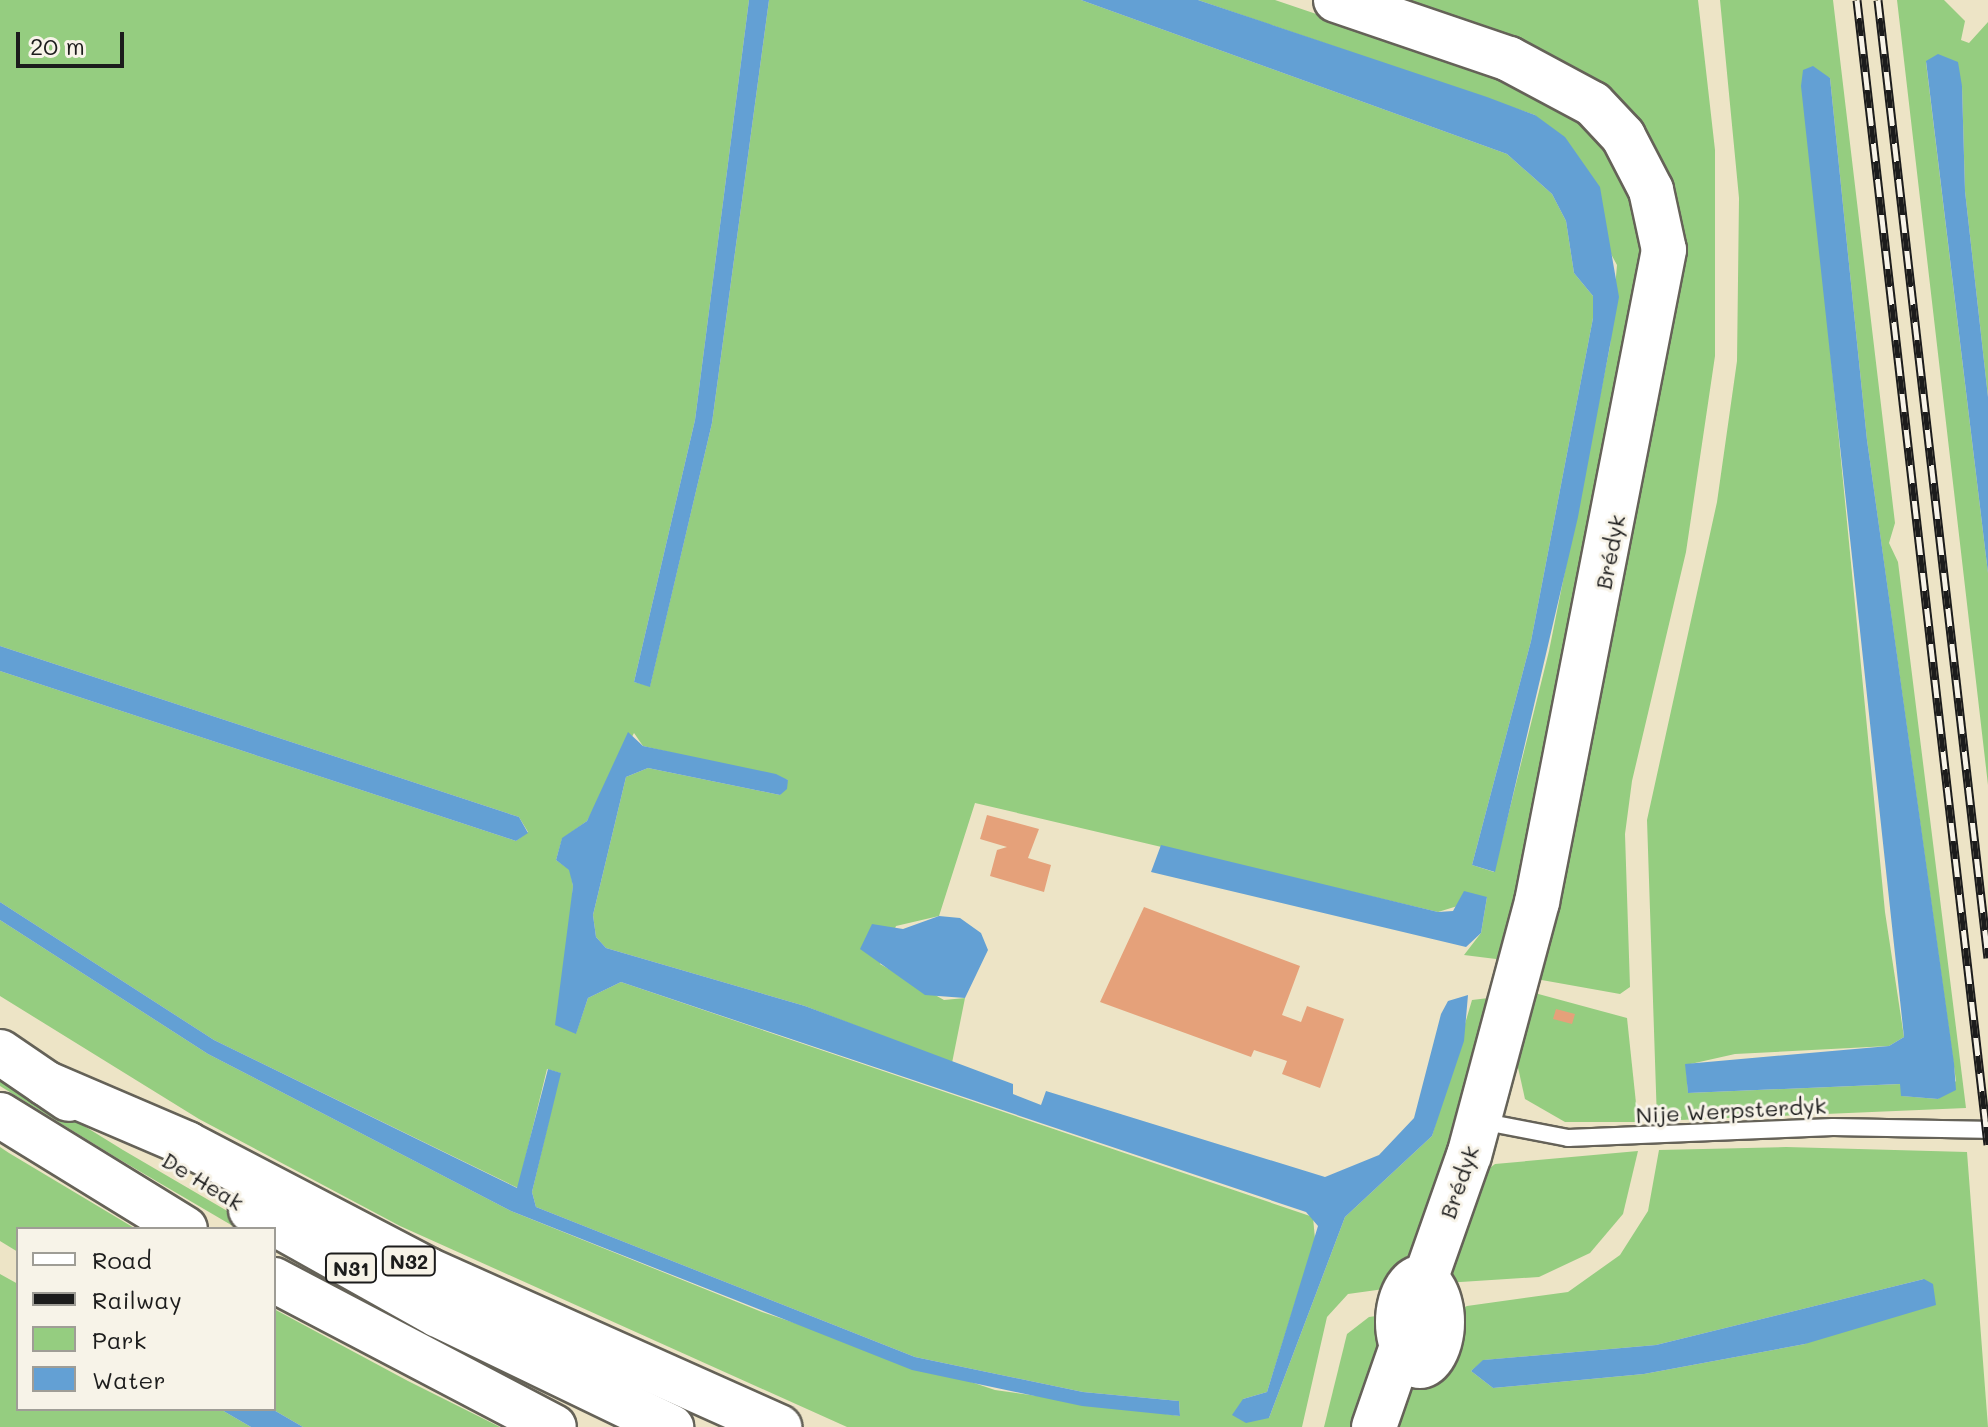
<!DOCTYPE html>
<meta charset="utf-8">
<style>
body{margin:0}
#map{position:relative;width:1988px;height:1427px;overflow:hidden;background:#ede4c6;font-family:Mali,sans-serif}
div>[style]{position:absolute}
.green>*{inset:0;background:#95cd80}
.water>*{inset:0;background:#63a0d4}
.building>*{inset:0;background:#e5a17a}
.roads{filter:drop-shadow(2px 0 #656258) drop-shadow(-2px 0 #656258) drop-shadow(0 2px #656258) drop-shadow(0 -2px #656258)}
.lane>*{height:16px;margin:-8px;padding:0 8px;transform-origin:8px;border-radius:8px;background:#fff}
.secondary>*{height:44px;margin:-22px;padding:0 22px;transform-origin:22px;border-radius:22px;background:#fff}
.secondary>.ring{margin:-22px;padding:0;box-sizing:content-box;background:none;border:44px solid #fff;border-radius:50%}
.highway>*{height:44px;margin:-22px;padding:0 22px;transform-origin:22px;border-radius:22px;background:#fff}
.rail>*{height:9px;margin-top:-4.5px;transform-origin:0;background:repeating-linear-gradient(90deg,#f7f3e8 0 18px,#1c1c1c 0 36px);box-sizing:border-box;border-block:2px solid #1c1c1c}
span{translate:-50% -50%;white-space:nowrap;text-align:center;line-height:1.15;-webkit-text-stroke:6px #f7f3e8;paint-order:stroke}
.shield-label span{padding:2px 6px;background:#f7f3e8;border:2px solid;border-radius:6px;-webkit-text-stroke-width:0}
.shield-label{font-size:20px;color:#1c1c1c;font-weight:700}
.street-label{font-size:22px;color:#1c1c1c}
.legend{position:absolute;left:16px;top:1227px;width:260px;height:184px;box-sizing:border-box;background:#f7f3e8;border:2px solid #9f9d96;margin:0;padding:10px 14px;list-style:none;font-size:24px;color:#1c1c1c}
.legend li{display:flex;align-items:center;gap:16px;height:40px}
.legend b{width:40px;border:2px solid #9f9d96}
.scale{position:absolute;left:16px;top:32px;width:108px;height:36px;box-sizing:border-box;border:4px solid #1c1c1c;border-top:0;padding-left:10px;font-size:24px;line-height:28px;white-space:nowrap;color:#1c1c1c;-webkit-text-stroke:6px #f7f3e8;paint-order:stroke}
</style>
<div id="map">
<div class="green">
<div style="clip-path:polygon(0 0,749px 0,695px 420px,634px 682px,650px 686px,712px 423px,769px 0,1081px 0,1507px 154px,1552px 194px,1566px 221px,1574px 273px,1593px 296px,1593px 318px,1531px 641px,1472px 865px,1494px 872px,1549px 651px,1610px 346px,1617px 265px,1535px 115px,1198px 0,1275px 0,1502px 77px,1580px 119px,1607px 148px,1635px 210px,1642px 250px,1504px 960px,1464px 955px,1481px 933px,1487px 897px,1438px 912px,975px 803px,939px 916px,896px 926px,880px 964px,944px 1000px,965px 998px,952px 1063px,805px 1006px,606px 948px,596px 937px,593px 915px,626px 777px,648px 768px,780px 795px,788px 780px,643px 746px,634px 733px,587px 821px,562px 839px,556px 860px,570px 870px,573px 886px,568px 950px,576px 1033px,588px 998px,621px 982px,1313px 1217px,1315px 1239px,1267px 1392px,1243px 1399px,1269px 1418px,1345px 1217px,1432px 1136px,1472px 1000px,1497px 997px,1412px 1260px,1384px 1289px,1348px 1294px,1327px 1317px,1302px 1427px,847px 1427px,400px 1226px,199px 1119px,0 996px,0 920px,208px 1054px,511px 1211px,762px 1312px,995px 1390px,1180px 1416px,1179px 1401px,1083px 1392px,915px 1357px,536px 1207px,532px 1192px,560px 1073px,547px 1069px,518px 1188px,214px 1040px,0 902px,0 671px,516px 841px,528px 832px,519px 817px,0 646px)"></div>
<div style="clip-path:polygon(1395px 0,1698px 0,1715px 150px,1715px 356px,1686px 552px,1632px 781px,1625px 834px,1630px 987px,1620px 994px,1536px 979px,1607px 656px,1683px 249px,1605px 90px,1562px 60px)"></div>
<div style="clip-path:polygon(evenodd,1720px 0,1833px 0,1895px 523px,1889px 543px,1898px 562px,1966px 1108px,1657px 1121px,1647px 820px,1717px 502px,1737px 361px,1739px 198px,1720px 0,1803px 70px,1830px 78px,1867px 440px,1956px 1081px,1938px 1099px,1902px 1096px,1901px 1084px,1688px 1093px,1686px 1065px,1735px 1054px,1889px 1046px,1904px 1037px,1885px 912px,1803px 70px)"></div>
<div style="clip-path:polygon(1897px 0,1944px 0,1965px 21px,1961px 40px,1969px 43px,1988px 22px,1988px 397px,1965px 191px,1962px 86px,1926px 62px,1988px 573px,1988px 785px)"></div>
<div style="clip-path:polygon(1531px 992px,1627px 1018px,1638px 1122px,1565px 1122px,1525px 1099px,1517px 1063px)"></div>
<div style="clip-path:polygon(0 1074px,123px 1150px,258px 1229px,238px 1229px,117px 1158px,0 1086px)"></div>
<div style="clip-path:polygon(0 1147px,9px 1153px,136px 1229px,18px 1229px,18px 1252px,0 1241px)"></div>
<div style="clip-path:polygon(evenodd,1786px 1147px,1967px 1152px,1988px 1427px,1392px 1427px,1438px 1319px,1467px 1306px,1568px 1292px,1620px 1255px,1648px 1211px,1659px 1150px,1786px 1147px,1924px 1279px,1805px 1344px,1644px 1374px,1493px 1388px,1471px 1371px,1484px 1360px,1656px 1345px,1924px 1279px)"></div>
<div style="clip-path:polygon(1638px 1151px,1623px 1214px,1590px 1253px,1539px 1277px,1445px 1283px,1482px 1174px,1495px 1164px)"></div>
<div style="clip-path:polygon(0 1274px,18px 1284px,18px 1409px,220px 1409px,251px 1427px,0 1427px)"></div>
<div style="clip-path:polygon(274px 1309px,408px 1381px,500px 1427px,303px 1427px,272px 1409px)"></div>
<div style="clip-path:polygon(1390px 1314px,1357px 1427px,1324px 1427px,1347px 1334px,1369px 1317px)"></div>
</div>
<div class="water">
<div style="clip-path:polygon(749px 0,769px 0,712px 423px,650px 687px,634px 682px,695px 420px)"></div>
<div style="clip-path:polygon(1081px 0,1198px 0,1487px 97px,1535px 115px,1565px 137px,1600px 187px,1619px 297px,1578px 517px,1495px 872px,1472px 865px,1531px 641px,1593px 318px,1593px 296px,1574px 273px,1566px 221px,1552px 194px,1507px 154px)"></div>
<div style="clip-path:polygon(1938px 54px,1958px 62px,1962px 86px,1965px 191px,1988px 397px,1988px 573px,1926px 61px)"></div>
<div style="clip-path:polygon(1813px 66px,1830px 78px,1867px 440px,1954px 1063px,1956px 1090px,1938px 1099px,1901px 1096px,1900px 1084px,1688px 1093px,1685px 1064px,1889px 1046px,1904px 1037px,1801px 86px,1803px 70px)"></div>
<div style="clip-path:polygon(0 646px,519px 817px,528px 833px,516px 841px,0 671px)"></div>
<div style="clip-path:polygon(628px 732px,643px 746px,776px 774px,788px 780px,787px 789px,780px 795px,648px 768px,626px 777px,593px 915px,596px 937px,606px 948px,805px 1006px,1013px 1084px,1013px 1094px,1041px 1105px,1046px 1091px,1325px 1177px,1379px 1155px,1414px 1118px,1441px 1014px,1448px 1001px,1468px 995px,1464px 1041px,1432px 1136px,1345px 1217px,1269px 1418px,1246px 1423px,1232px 1415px,1243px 1399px,1267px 1392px,1318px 1226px,1306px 1212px,621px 982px,588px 998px,576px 1034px,555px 1025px,573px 886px,569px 870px,556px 860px,562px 838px,587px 821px)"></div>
<div style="clip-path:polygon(1161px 845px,1438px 912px,1453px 911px,1464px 891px,1487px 897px,1481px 933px,1466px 947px,1151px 872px)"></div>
<div style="clip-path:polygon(0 902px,214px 1040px,517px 1188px,548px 1069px,561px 1073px,532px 1192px,536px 1207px,915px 1357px,1083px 1392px,1179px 1401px,1180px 1416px,1082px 1406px,912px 1370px,511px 1211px,208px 1054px,0 920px)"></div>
<div style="clip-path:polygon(939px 916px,960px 918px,981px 933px,988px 950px,965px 998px,925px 995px,860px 949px,872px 924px,903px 929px)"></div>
<div style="clip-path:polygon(1924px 1279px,1933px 1284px,1936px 1305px,1805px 1344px,1644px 1374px,1493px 1388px,1471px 1371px,1483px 1360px,1656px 1345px)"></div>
<div style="clip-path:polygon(220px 1409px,272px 1409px,303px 1427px,251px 1427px)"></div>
</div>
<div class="building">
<div style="clip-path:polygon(987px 815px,1039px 829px,1028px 858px,1051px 865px,1044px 892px,990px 876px,997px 850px,1007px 847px,980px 839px)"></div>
<div style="clip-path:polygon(1144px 907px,1300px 966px,1282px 1015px,1301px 1022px,1307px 1006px,1344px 1019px,1320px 1088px,1282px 1074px,1287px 1061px,1254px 1050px,1251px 1057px,1100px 1002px)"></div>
<div style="clip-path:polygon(1556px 1009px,1575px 1014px,1572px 1024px,1553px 1019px)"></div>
</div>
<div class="roads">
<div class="lane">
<div style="left:1480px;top:1121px;width:90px;rotate:10.9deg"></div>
<div style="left:1568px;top:1138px;width:265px;rotate:-2.4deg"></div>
<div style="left:1833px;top:1127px;width:155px;rotate:1.1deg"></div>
</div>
<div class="secondary">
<div style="left:1336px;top:0;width:183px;rotate:18.8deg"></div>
<div style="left:1509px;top:59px;width:95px;rotate:28.2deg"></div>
<div style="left:1593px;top:104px;width:44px;rotate:46.8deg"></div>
<div style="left:1623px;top:136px;width:61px;rotate:62.6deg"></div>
<div style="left:1651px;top:190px;width:61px;rotate:77.8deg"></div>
<div style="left:1664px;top:250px;width:664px;rotate:101.02deg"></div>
<div style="left:1537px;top:902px;width:262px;rotate:105deg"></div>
<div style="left:1469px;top:1155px;width:133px;rotate:109.4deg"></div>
<div class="ring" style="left:1398px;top:1278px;width:-4px;height:-4px"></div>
<div style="left:1374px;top:1427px;width:116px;rotate:-70.9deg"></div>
</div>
<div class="highway">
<div style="left:0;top:1052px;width:83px;rotate:34.3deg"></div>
<div style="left:45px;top:1083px;width:155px;rotate:23.2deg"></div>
<div style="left:187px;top:1144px;width:272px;rotate:27.6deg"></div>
<div style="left:428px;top:1270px;width:385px;rotate:24.1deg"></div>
<div style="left:0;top:1115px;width:217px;rotate:31.6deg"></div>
<div style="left:251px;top:1210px;width:214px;rotate:29.3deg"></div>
<div style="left:438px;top:1315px;width:259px;rotate:25.7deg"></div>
<div style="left:274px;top:1280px;width:316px;rotate:27.7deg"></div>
</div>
</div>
<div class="rail">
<div style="left:1857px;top:0;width:1152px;rotate:83.47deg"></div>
<div style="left:1878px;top:0;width:964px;rotate:83.45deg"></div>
</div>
<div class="shield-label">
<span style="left:409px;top:1261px">N32</span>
<span style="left:351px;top:1268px">N31</span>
</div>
<div class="street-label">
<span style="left:1610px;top:552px;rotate:-79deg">Brédyk</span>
<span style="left:1731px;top:1110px;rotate:-3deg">Nije Werpsterdyk</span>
<span style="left:203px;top:1181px;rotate:31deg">De Heak</span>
<span style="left:1459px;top:1182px;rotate:-71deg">Brédyk</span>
</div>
<ul class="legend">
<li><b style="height:10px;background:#fff"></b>Road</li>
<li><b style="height:10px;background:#1c1c1c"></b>Railway</li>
<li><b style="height:22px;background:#95cd80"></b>Park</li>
<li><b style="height:22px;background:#63a0d4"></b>Water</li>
</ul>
<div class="scale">20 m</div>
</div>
